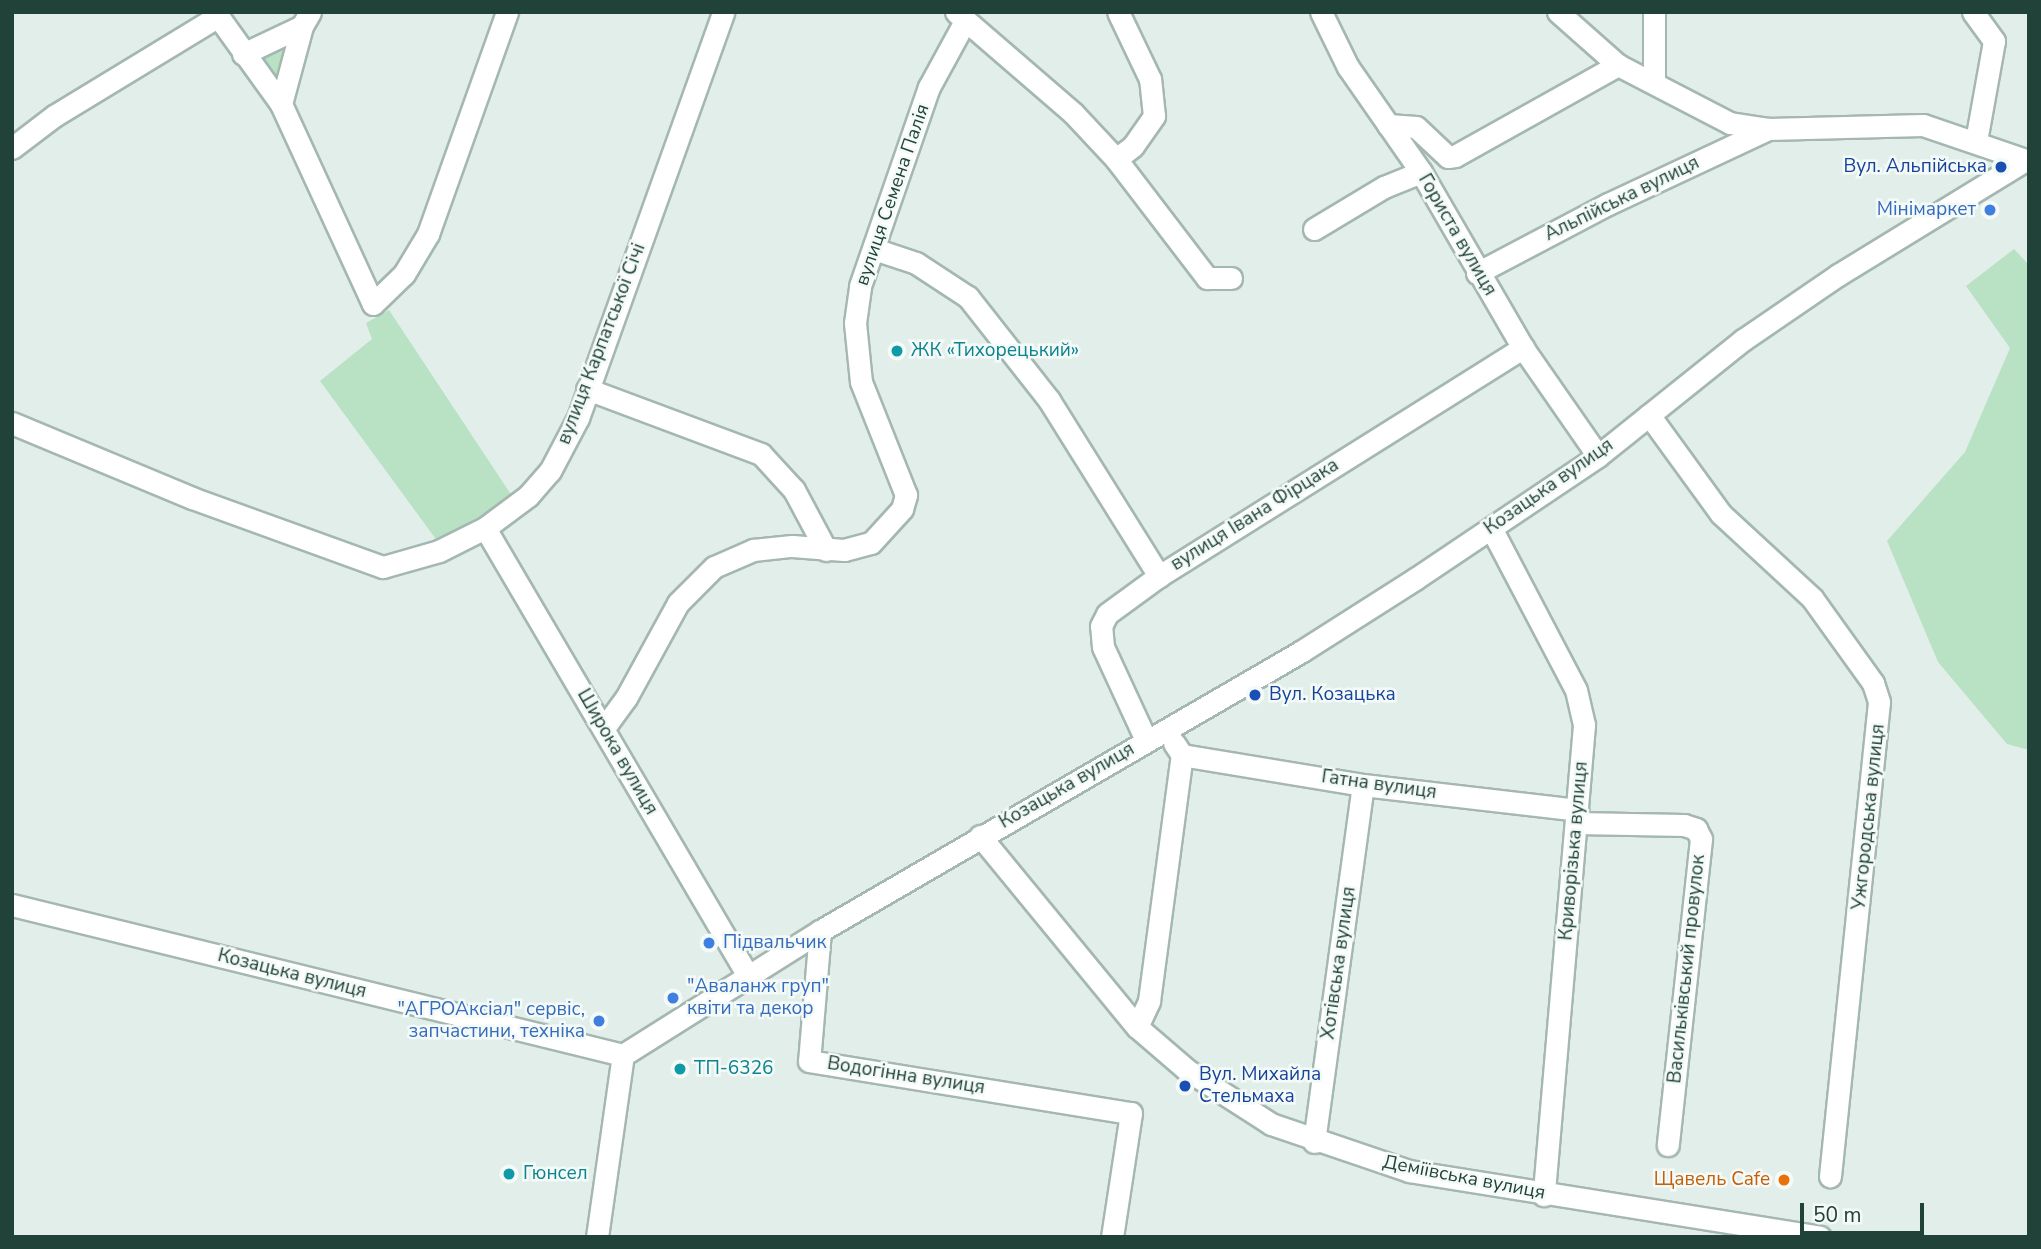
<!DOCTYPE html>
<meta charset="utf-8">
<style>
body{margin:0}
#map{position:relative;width:2041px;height:1249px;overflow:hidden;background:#e2eee9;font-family:"Nunito Sans",sans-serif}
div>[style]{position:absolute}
.green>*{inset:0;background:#b9e2c4}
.roads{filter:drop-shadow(2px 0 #a4b7b1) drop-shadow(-2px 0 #a4b7b1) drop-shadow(0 2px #a4b7b1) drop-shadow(0 -2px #a4b7b1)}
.minor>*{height:21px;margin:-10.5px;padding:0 10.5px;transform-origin:10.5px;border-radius:10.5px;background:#fff}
.dots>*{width:19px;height:19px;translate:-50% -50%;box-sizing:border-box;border:4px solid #f4faf7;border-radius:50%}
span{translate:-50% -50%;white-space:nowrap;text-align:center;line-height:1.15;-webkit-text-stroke:5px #f4faf7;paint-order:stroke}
.transit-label{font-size:19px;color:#164399}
.right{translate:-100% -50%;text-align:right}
.left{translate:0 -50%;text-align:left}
.street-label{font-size:19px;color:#204239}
.shop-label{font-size:19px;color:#366cbe}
.culture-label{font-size:19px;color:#0d838f}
.food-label{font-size:19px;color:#c56008}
.frame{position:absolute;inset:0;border:14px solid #204239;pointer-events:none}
.scale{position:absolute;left:1800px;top:1203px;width:124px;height:32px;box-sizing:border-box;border:4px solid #204239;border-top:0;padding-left:9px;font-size:21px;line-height:24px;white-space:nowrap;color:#204239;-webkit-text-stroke:5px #f4faf7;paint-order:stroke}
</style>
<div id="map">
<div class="green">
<div style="clip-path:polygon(276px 47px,286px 53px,281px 86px,256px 65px,264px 50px)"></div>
<div style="clip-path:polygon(2014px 249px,2029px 265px,2029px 750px,2007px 744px,1938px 662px,1887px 541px,1965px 452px,2010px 348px,1966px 286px)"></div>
<div style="clip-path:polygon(389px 310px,512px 496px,438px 542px,320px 381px,372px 339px,366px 323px)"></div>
</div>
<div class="roads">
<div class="minor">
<div style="left:215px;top:12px;width:113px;rotate:54.3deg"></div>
<div style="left:281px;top:104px;width:220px;rotate:65.3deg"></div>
<div style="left:373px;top:304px;width:43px;rotate:-44.1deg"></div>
<div style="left:404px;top:274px;width:47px;rotate:-59deg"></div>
<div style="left:428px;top:234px;width:236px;rotate:-70.4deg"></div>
<div style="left:956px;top:12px;width:155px;rotate:40.8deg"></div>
<div style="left:1073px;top:113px;width:63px;rotate:46.9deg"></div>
<div style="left:1116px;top:159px;width:21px;rotate:-37deg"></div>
<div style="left:1133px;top:146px;width:37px;rotate:-55deg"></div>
<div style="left:1154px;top:116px;width:37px;rotate:-96deg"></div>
<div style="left:1150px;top:79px;width:74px;rotate:-115.5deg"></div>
<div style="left:1321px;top:12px;width:61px;rotate:63.9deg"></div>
<div style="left:1348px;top:67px;width:128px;rotate:55.2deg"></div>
<div style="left:1421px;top:172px;width:203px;rotate:59.9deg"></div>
<div style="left:1523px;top:348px;width:131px;rotate:55.2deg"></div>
<div style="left:1558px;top:12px;width:80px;rotate:41.5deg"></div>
<div style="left:1618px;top:65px;width:126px;rotate:27.4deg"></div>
<div style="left:1730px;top:123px;width:38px;rotate:9deg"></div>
<div style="left:1768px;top:129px;width:155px;rotate:-1.5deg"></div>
<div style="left:1923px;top:125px;width:112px;rotate:18.8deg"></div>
<div style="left:1654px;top:12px;width:71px;rotate:90deg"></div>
<div style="left:1973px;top:12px;width:36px;rotate:54deg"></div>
<div style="left:1994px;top:41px;width:102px;rotate:100.2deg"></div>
<div style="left:243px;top:54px;width:65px;rotate:-25.4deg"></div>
<div style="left:302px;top:26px;width:16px;rotate:-60deg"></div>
<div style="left:281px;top:104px;width:81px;rotate:-74.9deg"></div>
<div style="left:1388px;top:125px;width:28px;rotate:4deg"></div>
<div style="left:1416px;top:127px;width:44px;rotate:43.2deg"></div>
<div style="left:1448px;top:157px;width:7px;rotate:-8deg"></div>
<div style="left:1455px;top:156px;width:187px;rotate:-29.2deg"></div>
<div style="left:12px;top:148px;width:53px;rotate:-37.3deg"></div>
<div style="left:54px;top:116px;width:191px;rotate:-31.3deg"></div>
<div style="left:1116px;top:159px;width:150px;rotate:52.6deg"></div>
<div style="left:1207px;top:278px;width:24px"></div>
<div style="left:1314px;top:229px;width:82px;rotate:-31deg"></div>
<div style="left:1384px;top:187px;width:40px;rotate:-22deg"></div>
<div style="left:874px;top:249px;width:44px;rotate:18.4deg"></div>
<div style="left:916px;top:263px;width:62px;rotate:33.2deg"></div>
<div style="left:968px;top:297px;width:131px;rotate:51.8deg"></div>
<div style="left:1049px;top:400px;width:208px;rotate:58deg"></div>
<div style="left:1477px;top:273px;width:148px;rotate:-27.8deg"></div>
<div style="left:1608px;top:204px;width:177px;rotate:-25.1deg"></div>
<div style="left:587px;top:389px;width:186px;rotate:20.5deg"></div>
<div style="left:761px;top:454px;width:49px;rotate:47.5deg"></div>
<div style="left:794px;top:490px;width:68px;rotate:61.9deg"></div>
<div style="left:1649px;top:415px;width:122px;rotate:54deg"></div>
<div style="left:1721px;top:514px;width:124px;rotate:42.7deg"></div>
<div style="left:1812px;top:598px;width:105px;rotate:54.3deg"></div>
<div style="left:1873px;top:683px;width:20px;rotate:72deg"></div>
<div style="left:1879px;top:702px;width:477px;rotate:95.9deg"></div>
<div style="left:12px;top:423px;width:195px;rotate:22.6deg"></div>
<div style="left:192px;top:498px;width:203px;rotate:19.9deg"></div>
<div style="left:383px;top:567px;width:58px;rotate:-15.9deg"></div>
<div style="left:439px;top:551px;width:51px;rotate:-26.6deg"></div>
<div style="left:485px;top:528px;width:54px;rotate:-36.7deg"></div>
<div style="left:528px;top:496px;width:33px;rotate:-49deg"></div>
<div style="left:550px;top:471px;width:60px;rotate:-62.2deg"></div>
<div style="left:578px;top:418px;width:431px;rotate:-70.3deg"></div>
<div style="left:485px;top:528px;width:519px;rotate:59.58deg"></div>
<div style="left:1491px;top:528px;width:183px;rotate:62.3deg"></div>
<div style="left:1576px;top:690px;width:36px;rotate:77deg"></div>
<div style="left:1584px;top:725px;width:472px;rotate:94.9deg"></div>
<div style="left:604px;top:728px;width:37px;rotate:-54deg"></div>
<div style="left:626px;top:698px;width:108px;rotate:-61.3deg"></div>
<div style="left:678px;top:603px;width:51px;rotate:-45deg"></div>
<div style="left:714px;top:567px;width:43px;rotate:-23.6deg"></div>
<div style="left:753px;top:550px;width:39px;rotate:-6deg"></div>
<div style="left:792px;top:546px;width:52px;rotate:4.4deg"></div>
<div style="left:844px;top:550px;width:28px;rotate:-15deg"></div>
<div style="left:871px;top:543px;width:46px;rotate:-47.6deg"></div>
<div style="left:902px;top:509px;width:15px;rotate:-74deg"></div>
<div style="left:906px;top:495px;width:122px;rotate:-111.7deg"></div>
<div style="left:861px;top:382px;width:59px;rotate:-95.8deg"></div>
<div style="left:855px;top:323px;width:37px;rotate:-82deg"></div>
<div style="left:860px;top:286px;width:211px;rotate:-70.9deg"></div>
<div style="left:929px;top:87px;width:75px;rotate:-61.4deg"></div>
<div style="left:1146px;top:740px;width:102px;rotate:-114.8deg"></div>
<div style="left:1103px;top:647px;width:21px;rotate:-95deg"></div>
<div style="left:1101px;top:626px;width:13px;rotate:-63deg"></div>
<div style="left:1107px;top:614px;width:64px;rotate:-36.2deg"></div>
<div style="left:1159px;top:576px;width:430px;rotate:-32.1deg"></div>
<div style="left:1182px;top:755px;width:183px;rotate:9.4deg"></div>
<div style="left:1363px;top:785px;width:216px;rotate:6.6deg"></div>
<div style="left:1577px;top:823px;width:107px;rotate:1.1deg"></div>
<div style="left:1684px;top:825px;width:13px;rotate:18deg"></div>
<div style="left:1696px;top:829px;width:11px;rotate:63deg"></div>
<div style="left:1701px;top:839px;width:308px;rotate:96.2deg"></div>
<div style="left:980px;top:836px;width:247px;rotate:50.6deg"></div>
<div style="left:1137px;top:1027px;width:66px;rotate:40.7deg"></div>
<div style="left:1187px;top:1070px;width:100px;rotate:32.7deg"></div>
<div style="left:1271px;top:1124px;width:146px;rotate:18.8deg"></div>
<div style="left:1409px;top:1171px;width:416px;rotate:9.1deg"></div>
<div style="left:12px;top:905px;width:629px;rotate:13.79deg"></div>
<div style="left:623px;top:1055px;width:233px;rotate:-32.2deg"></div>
<div style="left:820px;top:931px;width:557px;rotate:-30.15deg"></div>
<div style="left:1302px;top:651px;width:134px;rotate:-32.5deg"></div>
<div style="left:1415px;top:579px;width:220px;rotate:-33.9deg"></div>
<div style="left:1598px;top:456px;width:186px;rotate:-38.7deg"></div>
<div style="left:1743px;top:340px;width:115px;rotate:-34.4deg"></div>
<div style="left:1838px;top:275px;width:220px;rotate:-31.5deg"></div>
<div style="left:820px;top:931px;width:130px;rotate:94.8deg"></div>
<div style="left:809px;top:1061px;width:326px;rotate:9.2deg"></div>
<div style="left:1131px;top:1113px;width:125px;rotate:98.7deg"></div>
<div style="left:1137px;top:1027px;width:29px;rotate:-65deg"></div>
<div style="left:1149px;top:1001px;width:248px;rotate:-82.4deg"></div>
<div style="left:1182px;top:755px;width:14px;rotate:-124deg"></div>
<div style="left:1314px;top:1142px;width:360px;rotate:-82.2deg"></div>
<div style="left:597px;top:1237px;width:184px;rotate:-81.9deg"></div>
</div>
</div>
<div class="dots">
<div style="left:2001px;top:167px;background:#1a4fb4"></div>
<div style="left:1990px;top:210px;background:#3f7fe0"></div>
<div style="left:897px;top:351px;background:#0f9aa8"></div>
<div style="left:1255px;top:695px;background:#1a4fb4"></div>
<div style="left:709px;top:943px;background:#3f7fe0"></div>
<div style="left:673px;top:998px;background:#3f7fe0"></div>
<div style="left:599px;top:1021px;background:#3f7fe0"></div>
<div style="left:680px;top:1069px;background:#0f9aa8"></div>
<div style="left:1185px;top:1086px;background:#1a4fb4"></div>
<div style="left:509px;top:1174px;background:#0f9aa8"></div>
<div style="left:1784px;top:1180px;background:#e8710a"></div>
</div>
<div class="transit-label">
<span class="right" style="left:1987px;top:167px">Вул. Альпійська</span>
<span class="left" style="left:1269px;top:695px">Вул. Козацька</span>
<span class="left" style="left:1199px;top:1086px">Вул. Михайла<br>Стельмаха</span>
</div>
<div class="street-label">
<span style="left:893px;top:195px;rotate:-71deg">вулиця Семена Палія</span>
<span style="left:1622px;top:199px;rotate:-26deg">Альпійська вулиця</span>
<span style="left:1457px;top:235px;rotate:60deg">Гориста вулиця</span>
<span style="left:602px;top:344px;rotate:-69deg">вулиця Карпатської Січі</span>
<span style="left:1549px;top:487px;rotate:-35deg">Козацька вулиця</span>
<span style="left:1255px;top:515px;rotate:-32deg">вулиця Івана Фірцака</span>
<span style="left:617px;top:752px;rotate:60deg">Широка вулиця</span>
<span style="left:1379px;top:785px;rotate:8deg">Гатна вулиця</span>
<span style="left:1067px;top:786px;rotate:-30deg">Козацька вулиця</span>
<span style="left:1869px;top:817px;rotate:-84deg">Ужгородська вулиця</span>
<span style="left:1574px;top:851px;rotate:-85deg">Криворізька вулиця</span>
<span style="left:1339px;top:963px;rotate:-82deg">Хотівська вулиця</span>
<span style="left:1687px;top:969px;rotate:-84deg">Васильківський провулок</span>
<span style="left:292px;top:974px;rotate:14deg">Козацька вулиця</span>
<span style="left:906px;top:1076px;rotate:9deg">Водогінна вулиця</span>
<span style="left:1464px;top:1178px;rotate:11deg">Деміївська вулиця</span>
</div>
<div class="shop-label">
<span class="right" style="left:1976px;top:210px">Мінімаркет</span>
<span class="left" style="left:723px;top:943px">Підвальчик</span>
<span class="left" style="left:687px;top:998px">"Аваланж груп"<br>квіти та декор</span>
<span class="right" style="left:585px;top:1021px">"АГРОАксіал" сервіс,<br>запчастини, техніка</span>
</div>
<div class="culture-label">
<span class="left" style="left:911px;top:351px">ЖК «Тихорецький»</span>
<span class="left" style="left:694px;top:1069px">ТП-6326</span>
<span class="left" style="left:523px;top:1174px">Гюнсел</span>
</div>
<div class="food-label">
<span class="right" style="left:1770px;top:1180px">Щавель Cafe</span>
</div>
<div class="frame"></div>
<div class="scale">50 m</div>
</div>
